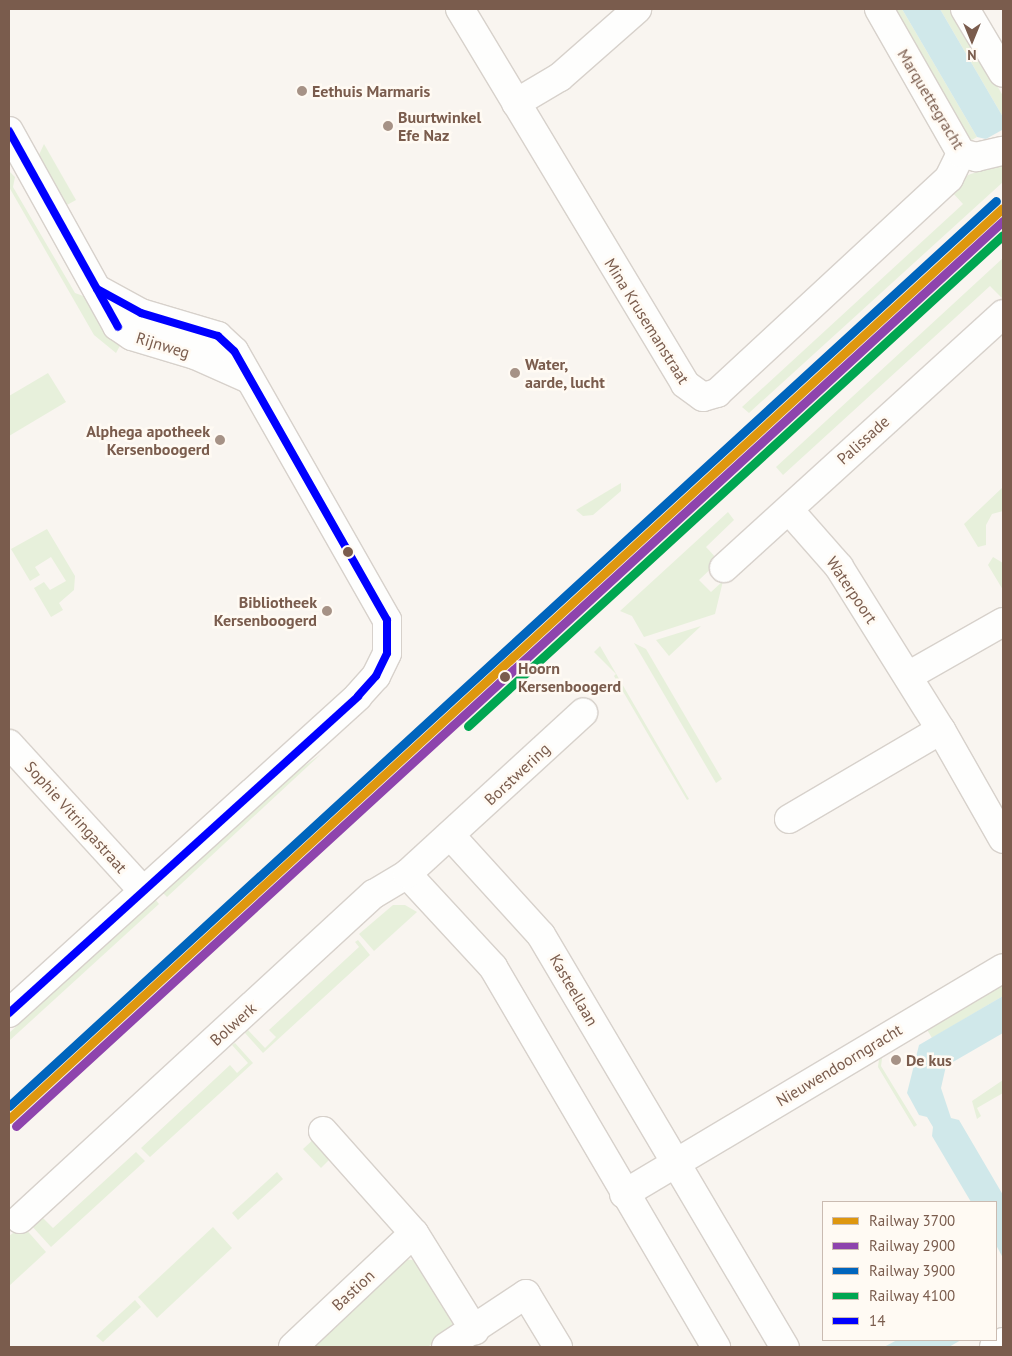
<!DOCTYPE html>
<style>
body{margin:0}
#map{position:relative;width:1012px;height:1356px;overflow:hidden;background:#f9f5f0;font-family:"PT Sans",sans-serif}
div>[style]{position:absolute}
.green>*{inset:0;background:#e7f0db}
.water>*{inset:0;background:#d0e8ea}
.roads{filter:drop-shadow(1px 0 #d7d1cb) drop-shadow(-1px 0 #d7d1cb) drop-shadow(0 1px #d7d1cb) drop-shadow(0 -1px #d7d1cb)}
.street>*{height:28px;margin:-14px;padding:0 14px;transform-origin:14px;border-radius:14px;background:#fefefd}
.secondary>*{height:28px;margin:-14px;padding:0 14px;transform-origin:14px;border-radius:14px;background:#fefefd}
.bus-1>*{height:8px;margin:-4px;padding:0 4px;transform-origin:4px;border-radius:4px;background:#00f}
.rail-1>*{height:9px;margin:-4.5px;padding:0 4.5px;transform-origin:4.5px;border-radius:4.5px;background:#de970f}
.rail-2>*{height:9px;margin:-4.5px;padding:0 4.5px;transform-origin:4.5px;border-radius:4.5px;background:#8e44ad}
.rail-3>*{height:9px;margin:-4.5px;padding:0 4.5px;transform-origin:4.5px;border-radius:4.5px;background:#0065bd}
.rail-4>*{height:9px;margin:-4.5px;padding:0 4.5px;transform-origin:4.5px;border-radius:4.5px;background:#00a651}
.dots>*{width:14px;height:14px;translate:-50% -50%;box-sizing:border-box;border:2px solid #fffaf3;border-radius:50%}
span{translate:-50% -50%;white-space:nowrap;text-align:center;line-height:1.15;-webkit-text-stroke:5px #fffaf3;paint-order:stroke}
.poi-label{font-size:16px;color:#7a5c4d;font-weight:700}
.left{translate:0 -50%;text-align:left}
.right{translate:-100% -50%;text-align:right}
.street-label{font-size:16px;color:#7a5c4d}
.stop-label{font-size:16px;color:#7a5c4d;font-weight:700}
.frame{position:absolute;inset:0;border:10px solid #7a5c4d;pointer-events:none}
.legend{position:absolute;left:822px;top:1201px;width:175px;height:140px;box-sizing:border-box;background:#fffaf3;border:1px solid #cabbb1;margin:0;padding:6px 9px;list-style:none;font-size:15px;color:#7a5c4d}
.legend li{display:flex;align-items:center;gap:10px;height:25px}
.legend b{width:25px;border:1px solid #cabbb1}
.north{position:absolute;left:947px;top:15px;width:50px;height:50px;-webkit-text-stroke:4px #fffaf3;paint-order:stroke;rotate:180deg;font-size:14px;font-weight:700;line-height:20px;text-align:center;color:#7a5c4d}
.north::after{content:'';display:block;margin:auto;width:18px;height:22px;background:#7a5c4d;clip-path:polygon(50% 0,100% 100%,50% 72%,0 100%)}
</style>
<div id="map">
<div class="green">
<div style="clip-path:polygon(890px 9px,902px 9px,977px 137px,970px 141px,965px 138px)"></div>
<div style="clip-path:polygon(940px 9px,953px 9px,1003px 96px,1003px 117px)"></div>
<div style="clip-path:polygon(44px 144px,76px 200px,65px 206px,38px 157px)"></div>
<div style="clip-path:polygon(1003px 163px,1003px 182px,749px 413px,742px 407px,963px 204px,951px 191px,968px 175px)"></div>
<div style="clip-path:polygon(9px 171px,15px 177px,13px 187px,75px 293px,86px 297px,122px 342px,116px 353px,94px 335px,9px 187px)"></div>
<div style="clip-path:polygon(1003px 258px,1003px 299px,990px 286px,783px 475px,776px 467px)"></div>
<div style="clip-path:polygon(48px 373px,66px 402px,9px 436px,9px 396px)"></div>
<div style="clip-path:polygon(621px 483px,621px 491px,593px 515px,583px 516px,576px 510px)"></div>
<div style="clip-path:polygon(1003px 487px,1003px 511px,992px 514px,986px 525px,986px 545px,978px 547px,964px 524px)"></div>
<div style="clip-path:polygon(728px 512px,734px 520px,706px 547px,719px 561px,699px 580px,711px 592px,723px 581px,715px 614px,644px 637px,632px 616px,620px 611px)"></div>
<div style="clip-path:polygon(47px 529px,75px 576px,74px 590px,59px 603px,63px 610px,51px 617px,34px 588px,44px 582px,50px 590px,66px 581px,51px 557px,35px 567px,40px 575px,30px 581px,11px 549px)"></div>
<div style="clip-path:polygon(993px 557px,1003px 563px,1003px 590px,988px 565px)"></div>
<div style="clip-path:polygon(701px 626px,669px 656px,656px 640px)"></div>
<div style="clip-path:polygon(634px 643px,646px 649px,722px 779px,716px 783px)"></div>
<div style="clip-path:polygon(600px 646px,689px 799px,687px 800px,649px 736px,614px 676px,616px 674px,594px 652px)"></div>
<div style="clip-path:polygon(321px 754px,167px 897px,162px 892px,285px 780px)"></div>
<div style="clip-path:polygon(155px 899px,159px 904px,9px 1041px,9px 1033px)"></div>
<div style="clip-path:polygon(393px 905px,405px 905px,417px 912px,374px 951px,359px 934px)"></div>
<div style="clip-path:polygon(358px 940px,370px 955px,263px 1053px,245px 1033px,248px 1030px,265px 1048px,276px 1037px,269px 1030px,359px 947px,355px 942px)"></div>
<div style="clip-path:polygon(1003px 983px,1003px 996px,932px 1038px,926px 1028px)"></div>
<div style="clip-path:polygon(235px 1043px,253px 1063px,150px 1157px,141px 1148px,230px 1065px,237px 1073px,248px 1063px,232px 1045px)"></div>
<div style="clip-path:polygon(880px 1051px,883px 1052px,881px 1066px,917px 1125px,914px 1127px,878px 1067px)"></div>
<div style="clip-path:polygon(1003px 1080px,1003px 1093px,977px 1108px,981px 1116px,977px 1119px,972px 1101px)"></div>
<div style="clip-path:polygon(316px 1137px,333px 1156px,321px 1168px,303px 1149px)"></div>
<div style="clip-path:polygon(136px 1152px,145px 1161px,51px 1247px,30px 1224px,40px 1215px,53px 1228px)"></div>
<div style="clip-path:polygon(277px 1172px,283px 1179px,238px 1220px,232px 1213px)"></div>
<div style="clip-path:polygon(23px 1226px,46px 1252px,9px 1286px,9px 1236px)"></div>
<div style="clip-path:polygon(213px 1227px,232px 1248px,157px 1318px,138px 1297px)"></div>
<div style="clip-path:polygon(404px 1259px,420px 1261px,461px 1328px,427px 1347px,301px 1347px)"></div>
<div style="clip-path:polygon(135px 1300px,141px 1307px,103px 1342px,96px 1336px)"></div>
</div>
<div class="water">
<div style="clip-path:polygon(902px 9px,940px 9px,1003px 117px,1002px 130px,986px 139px,977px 137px)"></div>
<div style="clip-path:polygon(1003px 996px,1003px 1033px,946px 1066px,941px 1088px,951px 1118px,959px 1120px,1003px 1195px,1003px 1258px,996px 1245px,996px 1202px,971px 1202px,932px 1136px,933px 1127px,927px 1117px,919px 1115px,907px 1093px,919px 1045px)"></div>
<div style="clip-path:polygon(897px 1340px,961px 1340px,949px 1347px,884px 1347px)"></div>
</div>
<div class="roads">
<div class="street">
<div style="left:460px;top:9px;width:437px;rotate:59deg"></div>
<div style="left:685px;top:384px;width:22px;rotate:36deg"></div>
<div style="left:703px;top:397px;width:15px;rotate:-16deg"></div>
<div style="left:717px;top:393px;width:316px;rotate:-42.8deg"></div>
<div style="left:949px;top:178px;width:28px;rotate:-64deg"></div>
<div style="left:879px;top:9px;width:166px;rotate:60.3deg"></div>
<div style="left:961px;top:153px;width:16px;rotate:15deg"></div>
<div style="left:976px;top:157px;width:28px;rotate:-13deg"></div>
<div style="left:965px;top:9px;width:74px;rotate:59.3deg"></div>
<div style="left:516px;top:103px;width:51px;rotate:-30.6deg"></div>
<div style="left:560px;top:77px;width:103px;rotate:-41.4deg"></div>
<div style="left:789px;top:510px;width:76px;rotate:48.7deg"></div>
<div style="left:839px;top:567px;width:192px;rotate:58deg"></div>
<div style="left:941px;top:730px;width:125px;rotate:60.4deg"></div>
<div style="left:724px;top:568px;width:377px;rotate:-42.3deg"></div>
<div style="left:908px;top:676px;width:109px;rotate:-29.6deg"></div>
<div style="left:9px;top:744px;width:199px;rotate:47.6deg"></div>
<div style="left:789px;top:819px;width:176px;rotate:-30.4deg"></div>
<div style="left:450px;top:835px;width:135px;rotate:47.7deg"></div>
<div style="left:541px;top:935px;width:479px;rotate:59.4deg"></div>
<div style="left:407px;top:874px;width:127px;rotate:47.2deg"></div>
<div style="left:493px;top:967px;width:441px;rotate:59.6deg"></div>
<div style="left:323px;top:1131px;width:137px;rotate:48.3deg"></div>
<div style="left:414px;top:1233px;width:115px;rotate:58.1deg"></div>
<div style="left:624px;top:1194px;width:441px;rotate:-30.8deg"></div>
<div style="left:20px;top:1219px;width:481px;rotate:-42.6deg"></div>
<div style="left:374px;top:894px;width:39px;rotate:-31deg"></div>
<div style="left:407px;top:874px;width:239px;rotate:-42.5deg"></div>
<div style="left:293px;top:1347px;width:166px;rotate:-43.3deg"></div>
<div style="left:446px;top:1347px;width:96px;rotate:-33.5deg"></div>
<div style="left:526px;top:1294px;width:62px;rotate:58.9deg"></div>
<div style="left:994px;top:1347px;width:10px;rotate:-29deg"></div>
</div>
<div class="secondary">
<div style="left:9px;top:131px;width:223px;rotate:61deg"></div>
<div style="left:117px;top:326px;width:18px;rotate:34deg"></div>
<div style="left:132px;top:336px;width:66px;rotate:16.8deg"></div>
<div style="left:195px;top:355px;width:59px;rotate:24deg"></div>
<div style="left:9px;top:1013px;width:471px;rotate:-42.2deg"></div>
<div style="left:358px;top:696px;width:27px;rotate:-48deg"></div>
<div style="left:376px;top:676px;width:25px;rotate:-64deg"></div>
<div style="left:387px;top:653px;width:33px;rotate:-90deg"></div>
<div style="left:387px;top:620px;width:309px;rotate:-119.6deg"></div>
<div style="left:234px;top:351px;width:22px;rotate:-137deg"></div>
<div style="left:218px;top:336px;width:80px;rotate:-163.4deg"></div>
<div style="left:141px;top:313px;width:50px;rotate:-151.4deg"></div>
</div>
</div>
<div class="bus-1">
<div style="left:9px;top:131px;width:224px;rotate:60.9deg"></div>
<div style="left:9px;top:1013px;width:471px;rotate:-42.2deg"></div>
<div style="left:358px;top:696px;width:27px;rotate:-48deg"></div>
<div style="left:376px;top:676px;width:25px;rotate:-64deg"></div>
<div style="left:387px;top:653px;width:33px;rotate:-90deg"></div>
<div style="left:387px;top:620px;width:309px;rotate:-119.6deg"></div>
<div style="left:234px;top:351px;width:22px;rotate:-137deg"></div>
<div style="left:218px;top:336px;width:80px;rotate:-163.4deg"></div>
<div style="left:141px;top:313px;width:50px;rotate:-151.4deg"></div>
</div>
<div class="rail-1">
<div style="left:9px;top:1119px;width:1348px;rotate:-42.51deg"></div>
</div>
<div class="rail-2">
<div style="left:16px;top:1126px;width:1339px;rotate:-42.52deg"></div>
</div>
<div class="rail-3">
<div style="left:9px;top:1106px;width:1339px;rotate:-42.52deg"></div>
</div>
<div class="rail-4">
<div style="left:468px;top:726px;width:726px;rotate:-42.54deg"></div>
</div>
<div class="dots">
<div style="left:302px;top:91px;background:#a69286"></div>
<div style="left:388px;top:126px;background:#a69286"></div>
<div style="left:515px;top:373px;background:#a69286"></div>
<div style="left:220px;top:440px;background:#a69286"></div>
<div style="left:348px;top:552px;background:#7a5c4d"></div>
<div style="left:327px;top:611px;background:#a69286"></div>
<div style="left:505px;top:677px;background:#7a5c4d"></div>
<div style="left:896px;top:1060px;background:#a69286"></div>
</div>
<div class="poi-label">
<span class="left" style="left:312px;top:91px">Eethuis Marmaris</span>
<span class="left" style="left:398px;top:126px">Buurtwinkel<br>Efe Naz</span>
<span class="left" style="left:525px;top:373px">Water,<br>aarde, lucht</span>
<span class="right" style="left:210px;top:440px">Alphega apotheek<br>Kersenboogerd</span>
<span class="right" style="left:317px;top:611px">Bibliotheek<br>Kersenboogerd</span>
<span class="left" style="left:906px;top:1060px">De kus</span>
</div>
<div class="street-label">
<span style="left:931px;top:99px;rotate:59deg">Marquettegracht</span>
<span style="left:647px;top:321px;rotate:58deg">Mina Krusemanstraat</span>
<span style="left:163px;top:345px;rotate:17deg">Rijnweg</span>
<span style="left:863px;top:440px;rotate:-42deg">Palissade</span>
<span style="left:852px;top:590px;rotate:56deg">Waterpoort</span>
<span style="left:517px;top:774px;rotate:-43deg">Borstwering</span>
<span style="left:76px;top:817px;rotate:48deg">Sophie Vitringastraat</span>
<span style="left:574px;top:990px;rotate:60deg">Kasteellaan</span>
<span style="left:233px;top:1024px;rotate:-42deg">Bolwerk</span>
<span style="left:839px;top:1065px;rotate:-31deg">Nieuwendoorngracht</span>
<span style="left:353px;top:1290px;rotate:-43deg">Bastion</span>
</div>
<div class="stop-label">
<span class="left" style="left:518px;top:677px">Hoorn<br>Kersenboogerd</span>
</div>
<div class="frame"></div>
<ul class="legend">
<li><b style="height:6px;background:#de970f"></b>Railway 3700</li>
<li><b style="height:6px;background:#8e44ad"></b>Railway 2900</li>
<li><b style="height:6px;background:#0065bd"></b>Railway 3900</li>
<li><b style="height:6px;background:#00a651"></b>Railway 4100</li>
<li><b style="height:6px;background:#00f"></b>14</li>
</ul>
<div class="north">N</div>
</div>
